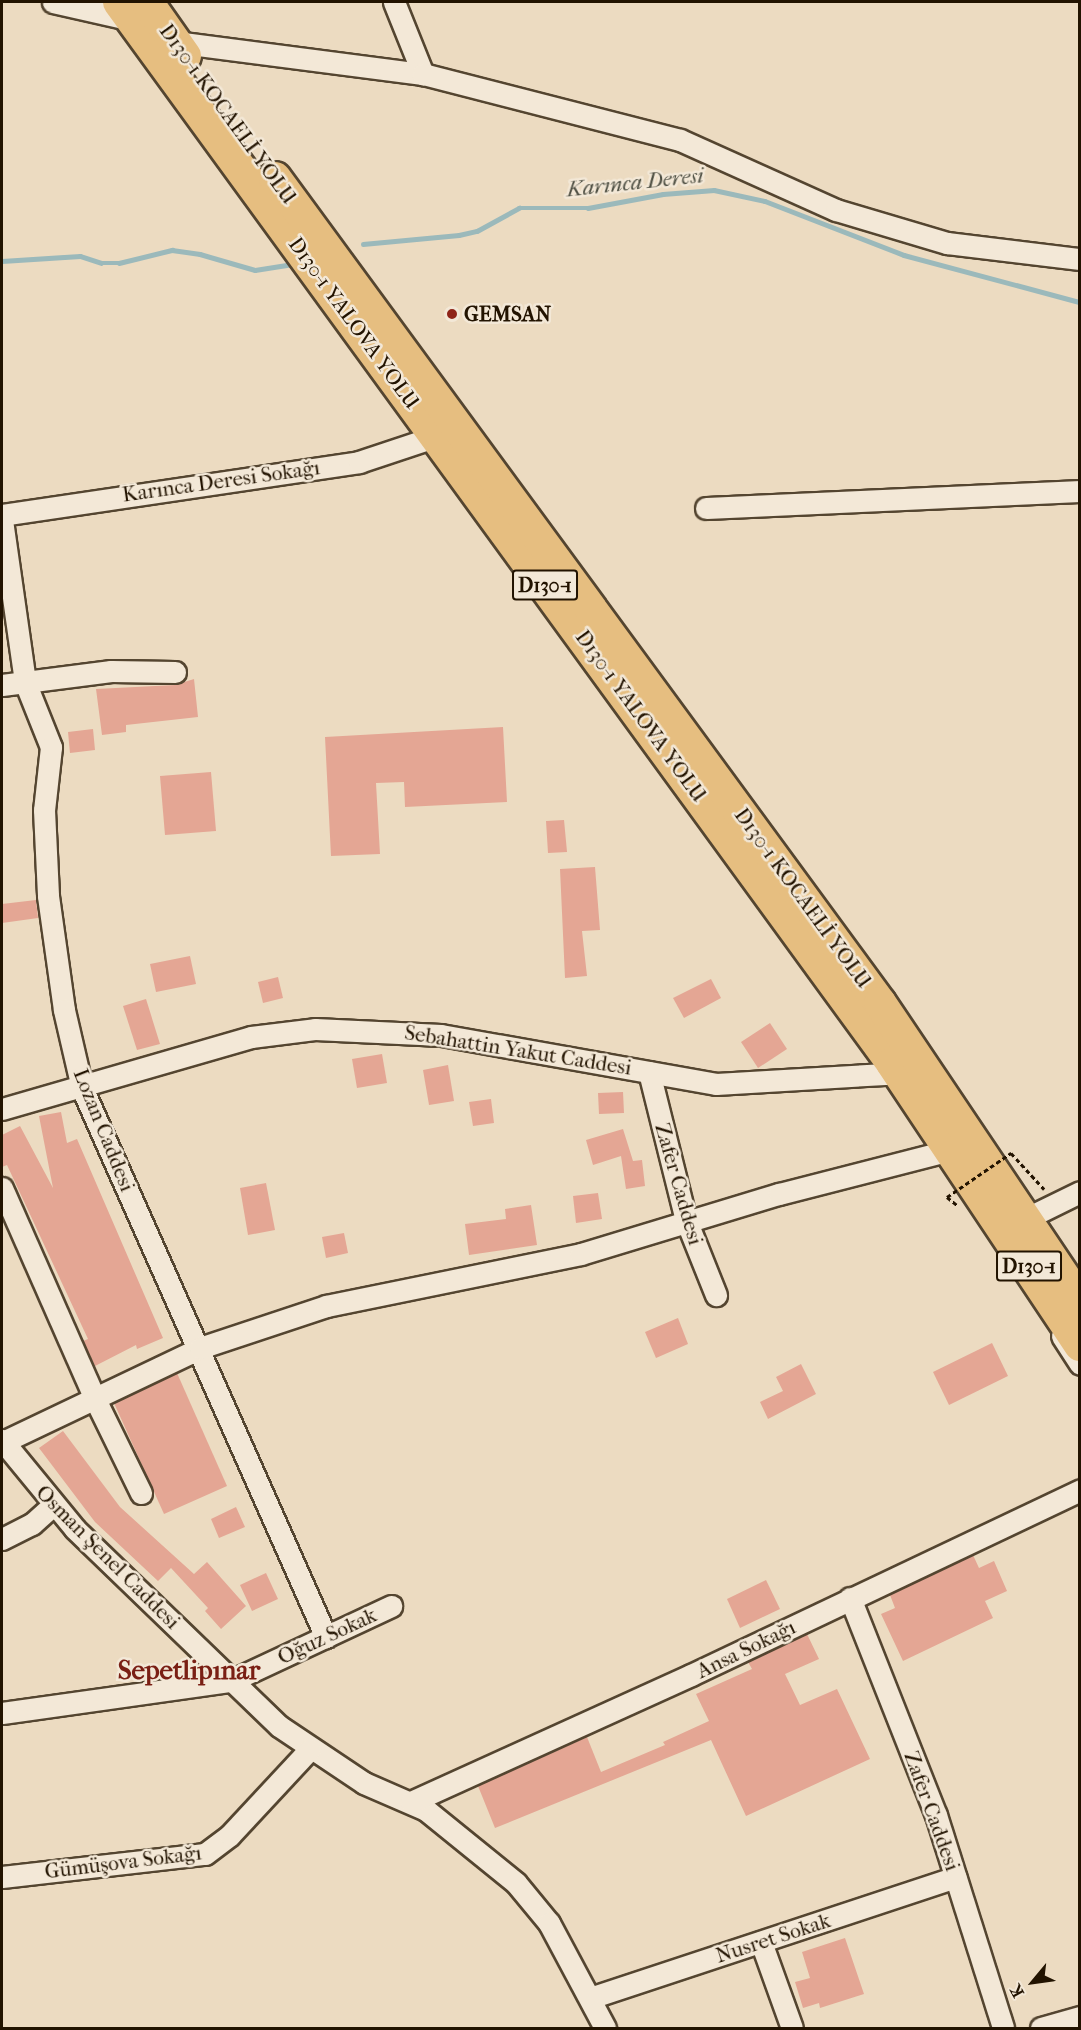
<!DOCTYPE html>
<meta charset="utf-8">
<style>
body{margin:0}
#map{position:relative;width:1081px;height:2030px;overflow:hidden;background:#ecdbc1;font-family:"IM FELL French Canon",serif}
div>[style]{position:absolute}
.stream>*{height:4.5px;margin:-2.25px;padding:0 2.25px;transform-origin:2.25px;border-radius:2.25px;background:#9bb9bb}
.building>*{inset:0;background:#e4a694}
.path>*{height:3px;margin-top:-1.5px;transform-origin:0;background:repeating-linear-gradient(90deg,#221300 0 4.5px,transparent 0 7.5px)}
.roads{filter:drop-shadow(2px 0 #544530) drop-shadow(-2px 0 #544530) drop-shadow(0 2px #544530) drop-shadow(0 -2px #544530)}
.minor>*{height:21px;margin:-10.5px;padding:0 10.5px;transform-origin:10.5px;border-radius:10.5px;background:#f3e8d7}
.highway>*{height:32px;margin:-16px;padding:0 16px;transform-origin:16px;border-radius:16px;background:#e6be80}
.path-bridge>*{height:3px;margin-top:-1.5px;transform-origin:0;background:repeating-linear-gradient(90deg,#221300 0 4.5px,transparent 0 7.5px)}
.dots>*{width:16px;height:16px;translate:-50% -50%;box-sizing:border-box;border:3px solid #f3e8d7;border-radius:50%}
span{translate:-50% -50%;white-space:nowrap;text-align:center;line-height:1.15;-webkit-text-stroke:5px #f3e8d7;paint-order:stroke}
.shield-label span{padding:2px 4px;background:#f3e8d7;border:2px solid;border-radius:4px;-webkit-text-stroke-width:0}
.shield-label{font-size:20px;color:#221300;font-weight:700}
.street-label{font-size:21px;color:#221300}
.poi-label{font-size:21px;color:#221300;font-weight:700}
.left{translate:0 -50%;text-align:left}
.water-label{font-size:22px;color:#4c4d41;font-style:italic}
.district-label{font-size:27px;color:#7a1f14;font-weight:700}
.frame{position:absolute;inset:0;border:3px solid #221300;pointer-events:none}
.north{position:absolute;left:1003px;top:1952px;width:60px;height:60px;-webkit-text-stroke:4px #f3e8d7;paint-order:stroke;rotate:241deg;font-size:16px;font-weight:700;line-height:24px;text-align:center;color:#221300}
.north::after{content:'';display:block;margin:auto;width:21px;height:27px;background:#221300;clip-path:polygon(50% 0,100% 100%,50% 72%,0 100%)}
</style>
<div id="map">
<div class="stream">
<div style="left:363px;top:244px;width:96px;rotate:-5.4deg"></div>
<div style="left:459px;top:235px;width:18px;rotate:-13deg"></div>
<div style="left:477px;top:231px;width:48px;rotate:-28.7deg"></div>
<div style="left:519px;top:208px;width:69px"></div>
<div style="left:588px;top:208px;width:76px;rotate:-10.6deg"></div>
<div style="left:663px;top:194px;width:51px;rotate:-4.5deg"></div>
<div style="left:714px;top:190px;width:52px;rotate:12.2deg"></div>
<div style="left:765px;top:201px;width:149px;rotate:21.2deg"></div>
<div style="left:904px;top:255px;width:182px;rotate:15deg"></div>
<div style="left:2px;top:261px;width:78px;rotate:-3.7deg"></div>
<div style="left:80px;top:256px;width:22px;rotate:18deg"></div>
<div style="left:101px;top:263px;width:18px"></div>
<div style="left:119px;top:263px;width:55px;rotate:-13.8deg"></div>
<div style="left:172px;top:250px;width:28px;rotate:8deg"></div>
<div style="left:200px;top:254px;width:57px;rotate:16.2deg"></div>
<div style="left:255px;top:270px;width:38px;rotate:-9deg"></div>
</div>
<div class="building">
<div style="clip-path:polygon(194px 679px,198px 717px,126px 725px,126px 732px,102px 735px,96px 689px,175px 685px)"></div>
<div style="clip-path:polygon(503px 727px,507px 802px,405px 807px,404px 782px,376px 783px,380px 854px,331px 856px,325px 737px)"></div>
<div style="clip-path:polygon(93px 729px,95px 750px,70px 753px,68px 732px)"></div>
<div style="clip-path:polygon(211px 772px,216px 831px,165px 835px,160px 776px)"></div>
<div style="clip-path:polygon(564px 820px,567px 852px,548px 853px,546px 821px)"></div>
<div style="clip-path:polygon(595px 867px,600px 930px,582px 931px,587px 976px,565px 978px,560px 869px)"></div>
<div style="clip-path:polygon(36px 900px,38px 918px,2px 923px,2px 904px)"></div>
<div style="clip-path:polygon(190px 956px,196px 984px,156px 992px,150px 964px)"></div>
<div style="clip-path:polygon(278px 977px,283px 998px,263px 1003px,258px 982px)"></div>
<div style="clip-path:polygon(711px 979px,721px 998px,684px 1018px,673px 998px)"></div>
<div style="clip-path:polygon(146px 999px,160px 1044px,137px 1050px,123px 1006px)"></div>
<div style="clip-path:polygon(770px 1023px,787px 1049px,758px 1068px,741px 1042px)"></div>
<div style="clip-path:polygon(382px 1054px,387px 1083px,357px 1088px,352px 1059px)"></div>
<div style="clip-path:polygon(448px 1065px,454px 1101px,429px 1105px,423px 1070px)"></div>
<div style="clip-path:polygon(623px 1092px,624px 1113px,599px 1114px,598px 1093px)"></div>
<div style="clip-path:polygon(491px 1099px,494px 1123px,473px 1126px,469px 1102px)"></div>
<div style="clip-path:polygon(61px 1112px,67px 1143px,77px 1139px,163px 1338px,137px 1349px,136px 1345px,95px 1366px,83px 1341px,88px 1339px,7px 1165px,2px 1167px,2px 1135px,20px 1126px,53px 1188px,39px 1116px)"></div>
<div style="clip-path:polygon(623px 1129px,633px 1161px,642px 1160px,645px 1186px,626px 1189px,621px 1156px,593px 1165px,586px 1140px)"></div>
<div style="clip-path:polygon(266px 1183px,275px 1230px,248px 1235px,240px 1188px)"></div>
<div style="clip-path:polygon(598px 1193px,602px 1219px,576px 1223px,573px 1196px)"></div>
<div style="clip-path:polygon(531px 1205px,537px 1245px,469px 1255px,465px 1224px,506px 1219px,505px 1209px)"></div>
<div style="clip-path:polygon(344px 1233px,348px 1253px,326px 1258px,322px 1237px)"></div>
<div style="clip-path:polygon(678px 1318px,688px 1344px,656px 1358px,645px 1332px)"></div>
<div style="clip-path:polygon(992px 1343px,1008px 1376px,949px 1405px,933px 1372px)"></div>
<div style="clip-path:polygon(801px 1364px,816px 1394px,768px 1419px,760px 1402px,783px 1391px,776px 1377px)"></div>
<div style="clip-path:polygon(177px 1373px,227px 1486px,164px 1514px,114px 1403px)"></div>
<div style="clip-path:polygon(63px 1431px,120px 1507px,194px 1574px,207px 1562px,246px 1606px,221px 1629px,205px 1611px,208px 1608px,171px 1568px,158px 1581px,95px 1522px,39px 1448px)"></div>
<div style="clip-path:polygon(236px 1507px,245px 1527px,219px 1538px,211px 1519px)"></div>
<div style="clip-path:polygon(973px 1555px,979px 1568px,994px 1561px,1007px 1591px,985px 1601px,993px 1618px,903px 1661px,881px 1614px,895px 1608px,890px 1595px)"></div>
<div style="clip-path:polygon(266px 1573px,278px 1599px,252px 1611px,240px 1585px)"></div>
<div style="clip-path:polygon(766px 1580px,780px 1609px,740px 1628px,727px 1599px)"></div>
<div style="clip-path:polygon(807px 1634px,819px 1659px,785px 1674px,800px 1705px,837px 1689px,870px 1759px,746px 1816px,711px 1740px,495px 1828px,478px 1786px,587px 1737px,601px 1772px,665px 1745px,663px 1742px,709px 1721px,696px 1694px,752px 1669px,748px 1662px)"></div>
<div style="clip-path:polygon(845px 1938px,864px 1994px,820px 2008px,819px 2003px,803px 2008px,795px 1982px,810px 1978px,802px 1952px)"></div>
</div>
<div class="path">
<div style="left:1011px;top:1153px;width:49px;rotate:47.5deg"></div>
<div style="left:947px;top:1197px;width:13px;rotate:39deg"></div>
</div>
<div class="roads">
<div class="minor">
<div style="left:53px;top:2px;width:81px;rotate:12.8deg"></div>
<div style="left:394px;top:2px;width:78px;rotate:68.1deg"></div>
<div style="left:175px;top:42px;width:250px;rotate:7.4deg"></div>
<div style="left:423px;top:74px;width:265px;rotate:14.4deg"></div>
<div style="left:680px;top:140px;width:171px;rotate:24.2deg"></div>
<div style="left:836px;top:210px;width:116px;rotate:16.6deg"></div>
<div style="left:947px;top:243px;width:134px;rotate:6.9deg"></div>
<div style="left:706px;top:508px;width:374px;rotate:-2.6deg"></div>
<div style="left:2px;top:515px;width:361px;rotate:-8.4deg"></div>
<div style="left:359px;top:462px;width:82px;rotate:-18.4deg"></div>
<div style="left:2px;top:520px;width:164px;rotate:81.9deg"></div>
<div style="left:25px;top:682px;width:70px;rotate:68.2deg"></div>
<div style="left:51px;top:747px;width:63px;rotate:96.3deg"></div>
<div style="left:44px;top:810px;width:86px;rotate:87.3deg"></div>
<div style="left:48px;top:896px;width:115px;rotate:82deg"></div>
<div style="left:64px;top:1010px;width:80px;rotate:77deg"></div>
<div style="left:82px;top:1088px;width:601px;rotate:66.04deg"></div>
<div style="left:2px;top:685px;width:110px;rotate:-7.3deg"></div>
<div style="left:111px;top:671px;width:64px;rotate:0.9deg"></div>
<div style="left:649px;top:1072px;width:153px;rotate:76deg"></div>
<div style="left:686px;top:1220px;width:81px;rotate:68.2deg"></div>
<div style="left:2px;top:1109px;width:259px;rotate:-16.1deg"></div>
<div style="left:251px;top:1037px;width:64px;rotate:-7.1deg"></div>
<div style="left:315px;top:1029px;width:126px;rotate:2.7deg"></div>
<div style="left:441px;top:1035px;width:279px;rotate:10.1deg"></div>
<div style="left:716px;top:1084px;width:183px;rotate:-3.4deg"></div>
<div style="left:2px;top:1188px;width:228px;rotate:66.2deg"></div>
<div style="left:94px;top:1397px;width:107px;rotate:63.9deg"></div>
<div style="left:1025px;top:1219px;width:61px;rotate:-26.1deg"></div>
<div style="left:1062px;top:1336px;width:33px;rotate:57deg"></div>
<div style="left:2px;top:1440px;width:115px;rotate:50.6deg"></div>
<div style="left:75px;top:1529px;width:284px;rotate:44deg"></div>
<div style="left:279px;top:1726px;width:102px;rotate:33.8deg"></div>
<div style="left:364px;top:1783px;width:68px;rotate:23.5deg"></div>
<div style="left:426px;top:1810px;width:116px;rotate:39deg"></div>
<div style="left:516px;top:1883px;width:52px;rotate:50.5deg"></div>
<div style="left:549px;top:1923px;width:119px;rotate:61.9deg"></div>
<div style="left:3px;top:1442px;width:218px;rotate:-25.5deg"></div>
<div style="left:200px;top:1348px;width:133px;rotate:-18.4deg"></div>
<div style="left:326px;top:1306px;width:260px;rotate:-11.5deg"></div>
<div style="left:581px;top:1254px;width:207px;rotate:-16.9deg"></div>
<div style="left:779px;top:1194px;width:169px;rotate:-14.4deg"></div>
<div style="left:2px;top:1539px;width:34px;rotate:-27deg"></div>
<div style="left:32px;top:1524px;width:28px;rotate:-42deg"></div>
<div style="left:850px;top:1598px;width:233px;rotate:68.4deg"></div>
<div style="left:936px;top:1815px;width:223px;rotate:72.5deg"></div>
<div style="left:2px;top:1713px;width:231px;rotate:-8deg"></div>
<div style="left:231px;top:1681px;width:177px;rotate:-25.1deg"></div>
<div style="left:411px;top:1802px;width:307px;rotate:-24.4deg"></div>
<div style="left:691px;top:1675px;width:431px;rotate:-25.4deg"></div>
<div style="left:2px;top:1877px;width:204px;rotate:-6.5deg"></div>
<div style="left:205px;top:1854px;width:31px;rotate:-37deg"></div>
<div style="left:230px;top:1835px;width:117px;rotate:-47.1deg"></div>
<div style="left:761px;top:1942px;width:91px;rotate:70.2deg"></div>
<div style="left:590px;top:1998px;width:385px;rotate:-18.3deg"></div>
<div style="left:1041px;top:2028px;width:41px;rotate:-15.8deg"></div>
</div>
<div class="highway">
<div style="left:119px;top:2px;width:1313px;rotate:53.92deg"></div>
<div style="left:892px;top:1063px;width:339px;rotate:56.3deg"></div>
<div style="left:147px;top:2px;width:66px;rotate:54.9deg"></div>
<div style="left:275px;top:178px;width:1023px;rotate:53.75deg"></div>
<div style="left:880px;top:1003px;width:359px;rotate:56.1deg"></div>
</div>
</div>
<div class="path-bridge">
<div style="left:947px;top:1197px;width:78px;rotate:-34.5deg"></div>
</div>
<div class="dots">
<div style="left:452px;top:314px;background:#8f2418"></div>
</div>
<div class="shield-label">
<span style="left:545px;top:585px">D130-1</span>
<span style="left:1029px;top:1266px">D130-1</span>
</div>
<div class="street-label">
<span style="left:228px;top:114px;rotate:54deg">D130-1 KOCAELİ YOLU</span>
<span style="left:354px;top:323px;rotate:54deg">D130-1 YALOVA YOLU</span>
<span style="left:221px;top:481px;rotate:-8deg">Karınca Deresi Sokağı</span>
<span style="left:641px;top:716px;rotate:54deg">D130-1 YALOVA YOLU</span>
<span style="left:803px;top:898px;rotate:54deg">D130-1 KOCAELİ YOLU</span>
<span style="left:518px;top:1050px;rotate:9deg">Sebahattin Yakut Caddesi</span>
<span style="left:104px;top:1130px;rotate:68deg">Lozan Caddesi</span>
<span style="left:679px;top:1184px;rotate:74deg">Zafer Caddesi</span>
<span style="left:108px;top:1557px;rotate:45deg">Osman Şenel Caddesi</span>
<span style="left:327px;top:1636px;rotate:-25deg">Oğuz Sokak</span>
<span style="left:746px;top:1649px;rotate:-26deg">Ansa Sokağı</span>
<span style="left:932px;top:1811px;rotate:70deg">Zafer Caddesi</span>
<span style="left:123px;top:1862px;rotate:-7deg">Gümüşova Sokağı</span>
<span style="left:773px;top:1938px;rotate:-18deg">Nusret Sokak</span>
</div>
<div class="poi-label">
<span class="left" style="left:464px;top:314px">GEMSAN</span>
</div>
<div class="water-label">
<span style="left:635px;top:183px;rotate:-6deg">Karınca Deresi</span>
</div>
<div class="district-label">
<span style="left:189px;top:1671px">Sepetlipınar</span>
</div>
<div class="frame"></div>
<div class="north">K</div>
</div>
